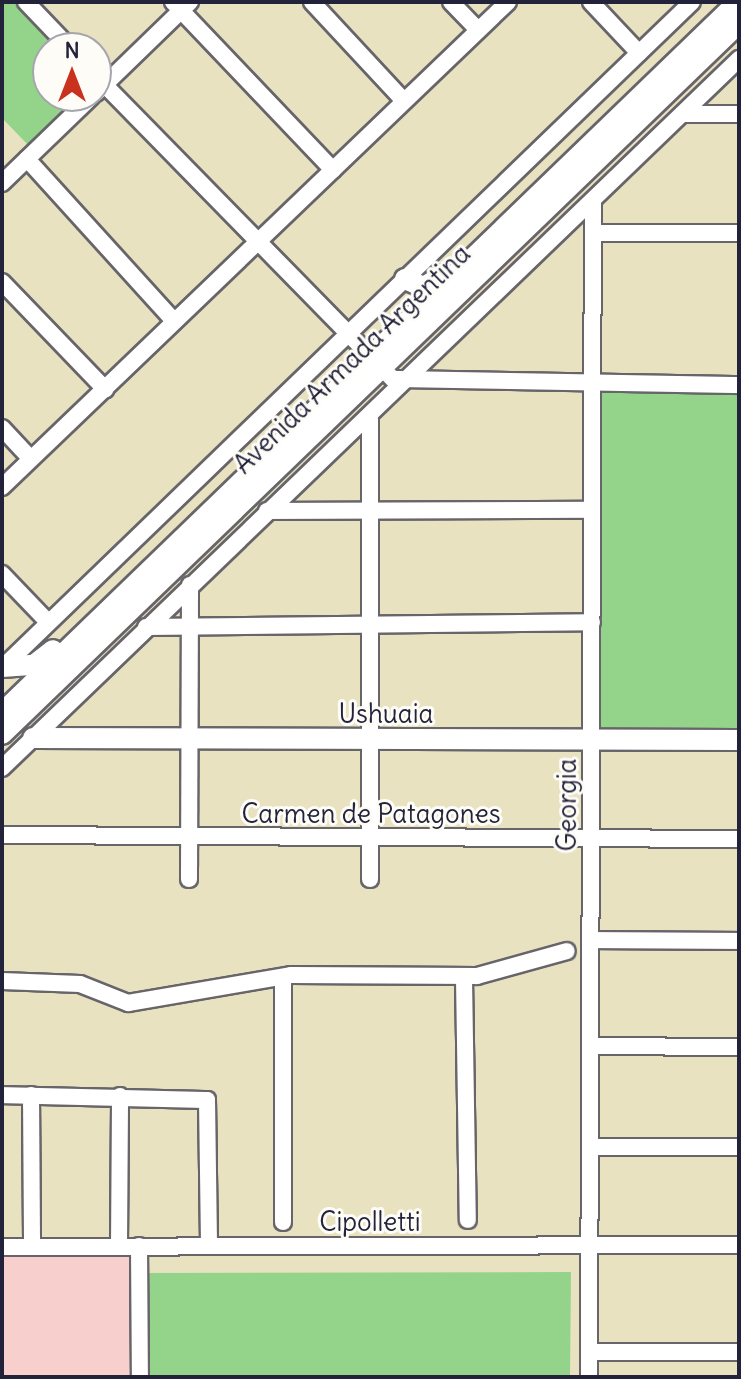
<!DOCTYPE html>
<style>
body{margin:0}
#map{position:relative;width:741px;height:1379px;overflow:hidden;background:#e8e2c0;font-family:Delius,sans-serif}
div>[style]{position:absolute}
.built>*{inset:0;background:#f7d0cd}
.green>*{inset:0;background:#94d48a}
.roads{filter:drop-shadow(2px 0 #67656a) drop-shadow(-2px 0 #67656a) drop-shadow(0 2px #67656a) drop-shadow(0 -2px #67656a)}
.minor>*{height:16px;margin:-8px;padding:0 8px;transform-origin:8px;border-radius:8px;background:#fff}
.major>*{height:20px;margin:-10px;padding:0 10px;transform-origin:10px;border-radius:10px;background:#fff}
span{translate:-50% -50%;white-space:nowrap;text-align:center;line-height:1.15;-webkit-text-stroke:6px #fdfcf7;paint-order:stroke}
.street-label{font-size:26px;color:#22223b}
.frame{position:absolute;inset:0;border:4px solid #22223b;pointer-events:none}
.north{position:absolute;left:32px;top:32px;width:80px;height:80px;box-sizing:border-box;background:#fdfcf7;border:2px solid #a5a5ac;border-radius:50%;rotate:0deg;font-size:22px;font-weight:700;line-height:32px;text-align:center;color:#22223b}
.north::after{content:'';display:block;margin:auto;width:28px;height:36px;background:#c8321e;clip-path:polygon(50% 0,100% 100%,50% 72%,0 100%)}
</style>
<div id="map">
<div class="built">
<div style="clip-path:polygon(2px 1257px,141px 1257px,141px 1377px,2px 1377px)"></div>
</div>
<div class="green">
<div style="clip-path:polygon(2px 2px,14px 2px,58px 48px,48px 48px,48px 96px,85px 96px,31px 148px,2px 118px)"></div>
<div style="clip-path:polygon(600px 390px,739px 390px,739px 730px,601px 731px)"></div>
<div style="clip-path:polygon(571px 1272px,570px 1377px,141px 1377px,141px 1273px)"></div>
</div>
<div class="roads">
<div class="minor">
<div style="left:26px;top:2px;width:64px;rotate:46.3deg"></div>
<div style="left:173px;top:2px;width:232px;rotate:46.4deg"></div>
<div style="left:312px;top:2px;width:135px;rotate:47.1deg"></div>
<div style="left:451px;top:2px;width:39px;rotate:46deg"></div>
<div style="left:591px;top:2px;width:70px;rotate:46.7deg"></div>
<div style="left:96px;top:76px;width:424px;rotate:45.6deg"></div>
<div style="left:393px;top:379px;width:346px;rotate:1deg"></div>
<div style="left:96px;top:93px;width:131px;rotate:-44.1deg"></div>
<div style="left:683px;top:114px;width:56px"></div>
<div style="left:27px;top:159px;width:219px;rotate:47.8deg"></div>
<div style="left:2px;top:183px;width:125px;rotate:-44deg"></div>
<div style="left:593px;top:233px;width:146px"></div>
<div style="left:2px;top:282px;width:149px;rotate:46.1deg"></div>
<div style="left:370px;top:419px;width:460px;rotate:90deg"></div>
<div style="left:2px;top:428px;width:42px;rotate:46.9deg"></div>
<div style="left:2px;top:487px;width:701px;rotate:-43.79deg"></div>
<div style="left:267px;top:511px;width:325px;rotate:-0.2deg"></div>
<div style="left:2px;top:574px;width:65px;rotate:46.2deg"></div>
<div style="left:146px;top:627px;width:446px;rotate:-0.6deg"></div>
<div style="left:2px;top:668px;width:959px;rotate:-43.99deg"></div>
<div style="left:2px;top:768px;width:1023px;rotate:-43.89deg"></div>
<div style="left:2px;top:835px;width:737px;rotate:0.31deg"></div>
<div style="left:189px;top:879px;width:294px;rotate:-89.8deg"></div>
<div style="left:591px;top:940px;width:148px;rotate:0.4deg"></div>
<div style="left:283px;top:977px;width:245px;rotate:90deg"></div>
<div style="left:464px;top:978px;width:242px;rotate:89.1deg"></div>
<div style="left:2px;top:981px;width:78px;rotate:2.2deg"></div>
<div style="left:80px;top:984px;width:52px;rotate:21.6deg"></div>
<div style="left:128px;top:1003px;width:165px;rotate:-9.7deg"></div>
<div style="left:291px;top:975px;width:186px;rotate:0.3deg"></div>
<div style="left:477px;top:976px;width:93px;rotate:-15.5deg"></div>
<div style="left:592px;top:1046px;width:147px;rotate:0.4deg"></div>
<div style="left:2px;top:1095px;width:205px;rotate:1.4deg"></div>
<div style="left:207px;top:1100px;width:146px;rotate:89.2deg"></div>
<div style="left:31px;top:1095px;width:152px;rotate:89.6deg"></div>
<div style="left:590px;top:1147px;width:149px"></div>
<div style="left:119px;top:1246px;width:150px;rotate:-89.6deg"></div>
<div style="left:139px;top:1246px;width:131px;rotate:89.6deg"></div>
<div style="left:2px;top:1247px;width:737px;rotate:-0.16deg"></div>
<div style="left:589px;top:1352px;width:150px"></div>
<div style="left:589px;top:1377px;width:1176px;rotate:-89.81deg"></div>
</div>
<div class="major">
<div style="left:405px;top:279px;width:21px;rotate:23deg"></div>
<div style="left:424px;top:287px;width:22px;rotate:-32deg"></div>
<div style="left:2px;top:667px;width:32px;rotate:-4deg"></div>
<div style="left:34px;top:665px;width:24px;rotate:-38deg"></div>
<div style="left:2px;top:713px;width:1023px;rotate:-44.01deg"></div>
<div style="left:2px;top:734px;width:1024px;rotate:-43.97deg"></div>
<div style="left:33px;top:738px;width:706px;rotate:0.16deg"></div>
</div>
</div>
<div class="street-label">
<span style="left:352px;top:359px;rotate:-44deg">Avenida Armada Argentina</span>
<span style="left:386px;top:714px">Ushuaia</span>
<span style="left:567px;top:805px;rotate:-90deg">Georgia</span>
<span style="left:371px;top:814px">Carmen de Patagones</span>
<span style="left:370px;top:1222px">Cipolletti</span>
</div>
<div class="frame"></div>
<div class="north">N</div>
</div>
